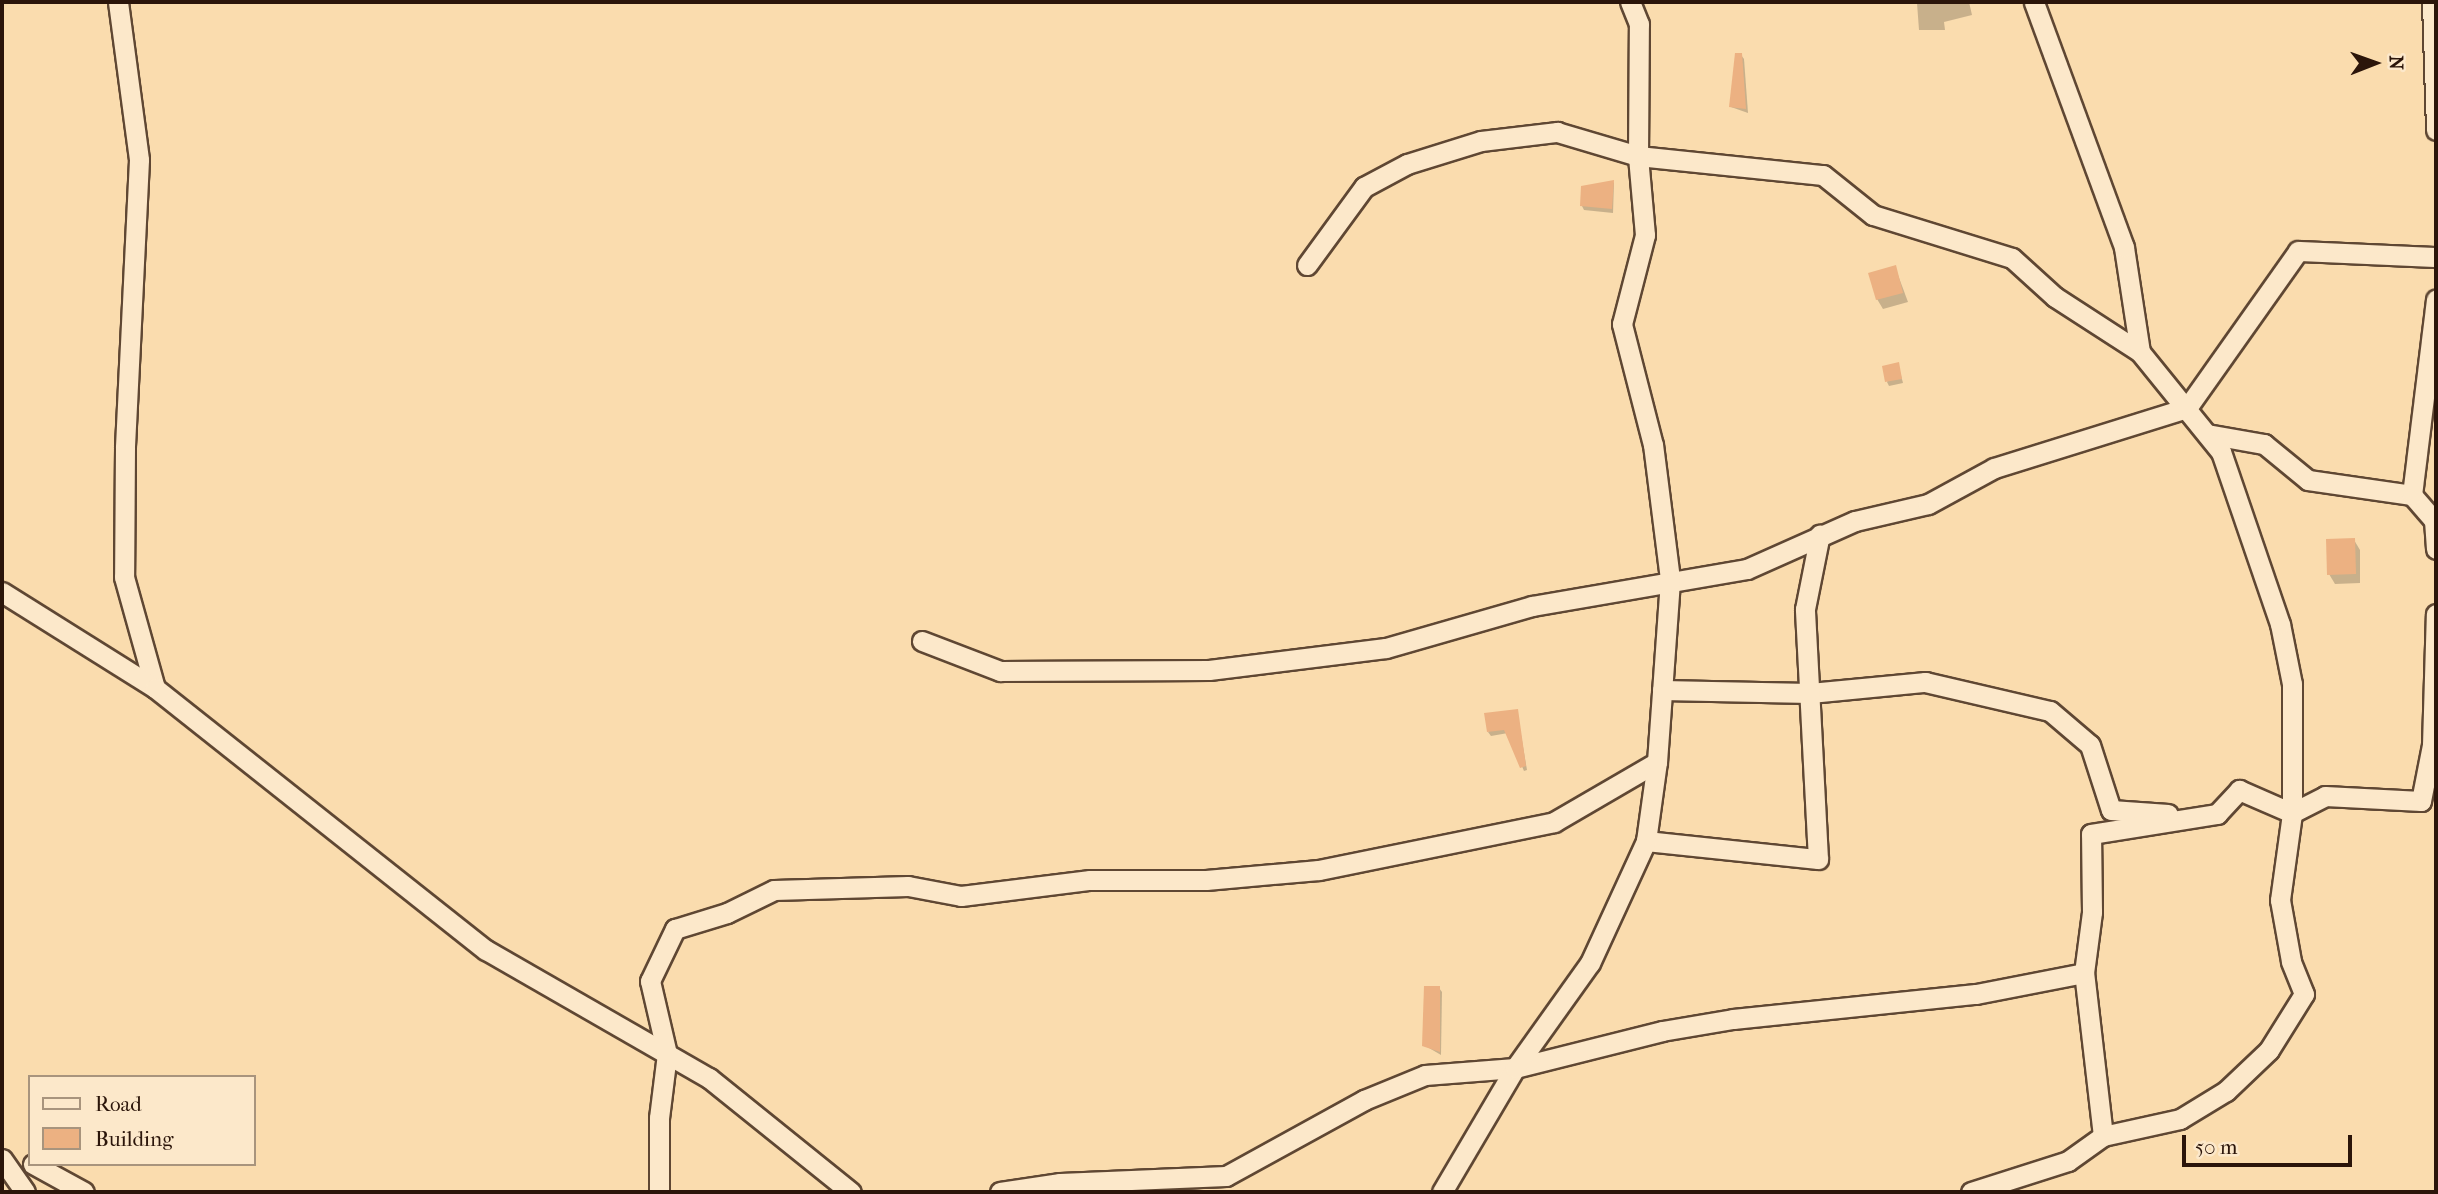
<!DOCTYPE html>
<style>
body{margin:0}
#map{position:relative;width:2438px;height:1194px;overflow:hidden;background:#fadcae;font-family:"IM FELL French Canon",serif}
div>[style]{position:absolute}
.shadow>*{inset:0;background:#0003}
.building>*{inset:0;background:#ecb182}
.roads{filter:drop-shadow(2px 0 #5f4733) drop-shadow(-2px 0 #5f4733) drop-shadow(0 2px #5f4733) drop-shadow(0 -2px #5f4733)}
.minor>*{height:19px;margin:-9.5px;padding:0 9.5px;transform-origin:9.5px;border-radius:9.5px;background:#fce8ca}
span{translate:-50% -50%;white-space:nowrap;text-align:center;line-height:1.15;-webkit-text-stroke:6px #fce8ca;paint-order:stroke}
.frame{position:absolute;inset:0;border:4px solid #2b150a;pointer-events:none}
.legend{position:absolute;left:28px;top:1075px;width:228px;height:91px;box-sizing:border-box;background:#fce8ca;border:2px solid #a8947d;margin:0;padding:9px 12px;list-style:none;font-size:21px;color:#2b150a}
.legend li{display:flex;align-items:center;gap:14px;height:35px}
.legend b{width:35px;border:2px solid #a8947d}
.north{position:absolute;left:2340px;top:28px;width:70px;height:70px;-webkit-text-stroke:5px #fce8ca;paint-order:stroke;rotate:89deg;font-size:19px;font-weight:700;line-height:28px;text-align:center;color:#2b150a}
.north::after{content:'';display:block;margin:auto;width:24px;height:32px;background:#2b150a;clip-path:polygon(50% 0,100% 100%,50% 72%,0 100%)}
.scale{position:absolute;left:2182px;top:1135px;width:170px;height:32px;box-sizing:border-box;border:4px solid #2b150a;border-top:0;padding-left:9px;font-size:21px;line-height:24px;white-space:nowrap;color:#2b150a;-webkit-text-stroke:5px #fce8ca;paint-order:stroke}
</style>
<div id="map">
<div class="shadow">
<div style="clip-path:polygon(1880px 2px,1969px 2px,1972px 15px,1944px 22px,1945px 30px,1919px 30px,1917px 3px)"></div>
<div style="clip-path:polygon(1741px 55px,1744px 59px,1748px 113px,1731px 107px)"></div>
<div style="clip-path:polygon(1614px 182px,1613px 213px,1584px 210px,1582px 206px)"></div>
<div style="clip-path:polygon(1895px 267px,1908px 302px,1883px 309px,1877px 299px)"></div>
<div style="clip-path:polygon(1898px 364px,1903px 383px,1889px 386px,1887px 382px)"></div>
<div style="clip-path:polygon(2354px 540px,2360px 550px,2360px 583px,2335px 584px,2329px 574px)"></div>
<div style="clip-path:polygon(1517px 711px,1527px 770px,1524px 771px,1508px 733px,1491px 736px,1488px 732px)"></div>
<div style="clip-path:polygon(1439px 988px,1442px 992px,1441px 1055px,1424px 1045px)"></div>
</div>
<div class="building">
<div style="clip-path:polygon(1735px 53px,1742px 53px,1746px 109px,1729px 107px)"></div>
<div style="clip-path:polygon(1614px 180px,1612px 209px,1580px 206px,1581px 186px)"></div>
<div style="clip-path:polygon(1896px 265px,1903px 293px,1876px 300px,1868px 273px)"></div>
<div style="clip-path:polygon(1899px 362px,1902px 379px,1885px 382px,1882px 366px)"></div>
<div style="clip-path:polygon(2355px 538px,2356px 574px,2327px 575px,2326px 539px)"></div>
<div style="clip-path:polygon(1518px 709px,1526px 766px,1520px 768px,1504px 730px,1487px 732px,1484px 713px)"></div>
<div style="clip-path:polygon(1424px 986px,1440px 986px,1440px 1052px,1422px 1046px)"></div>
</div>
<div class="roads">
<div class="minor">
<div style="left:118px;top:2px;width:159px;rotate:82.4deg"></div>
<div style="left:139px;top:160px;width:288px;rotate:92.8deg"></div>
<div style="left:125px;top:448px;width:129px;rotate:90.4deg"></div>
<div style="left:124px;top:577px;width:115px;rotate:74.4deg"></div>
<div style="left:2432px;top:2px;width:128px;rotate:88.2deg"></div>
<div style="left:1307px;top:265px;width:97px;rotate:-53.8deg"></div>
<div style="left:1364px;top:187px;width:49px;rotate:-28.1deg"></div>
<div style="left:1407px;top:164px;width:77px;rotate:-17.3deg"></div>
<div style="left:1481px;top:141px;width:77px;rotate:-6.8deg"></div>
<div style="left:1557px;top:132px;width:84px;rotate:16.5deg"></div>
<div style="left:1638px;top:156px;width:186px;rotate:5.9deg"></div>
<div style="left:1823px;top:175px;width:64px;rotate:38.7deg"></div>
<div style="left:1873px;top:215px;width:145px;rotate:17.2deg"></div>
<div style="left:2012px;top:258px;width:58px;rotate:42.2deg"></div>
<div style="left:2055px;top:297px;width:101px;rotate:32.9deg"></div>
<div style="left:2207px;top:434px;width:58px;rotate:10deg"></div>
<div style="left:2264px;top:444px;width:57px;rotate:39.3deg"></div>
<div style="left:2308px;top:480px;width:105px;rotate:8.2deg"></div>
<div style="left:2412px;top:495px;width:33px;rotate:49deg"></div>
<div style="left:2434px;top:520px;width:29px;rotate:86deg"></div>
<div style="left:2412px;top:495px;width:197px;rotate:-83deg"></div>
<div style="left:2px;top:592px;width:181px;rotate:32.1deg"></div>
<div style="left:155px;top:688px;width:422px;rotate:38.4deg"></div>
<div style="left:486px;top:950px;width:257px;rotate:29.9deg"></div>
<div style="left:709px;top:1078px;width:182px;rotate:38.8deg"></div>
<div style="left:922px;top:641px;width:84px;rotate:21deg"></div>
<div style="left:1000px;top:671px;width:209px;rotate:-0.3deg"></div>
<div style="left:1209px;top:670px;width:178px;rotate:-7.1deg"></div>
<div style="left:1386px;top:648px;width:152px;rotate:-16deg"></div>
<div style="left:1532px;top:606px;width:218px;rotate:-9.8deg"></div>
<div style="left:1747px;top:569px;width:118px;rotate:-24deg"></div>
<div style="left:1855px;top:521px;width:75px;rotate:-13.1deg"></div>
<div style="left:1928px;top:504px;width:75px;rotate:-28.6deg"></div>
<div style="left:1994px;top:468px;width:202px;rotate:-17.3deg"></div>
<div style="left:2187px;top:408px;width:192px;rotate:-54.7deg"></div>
<div style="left:2298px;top:251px;width:138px;rotate:2.5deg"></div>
<div style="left:1662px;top:690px;width:148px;rotate:1.2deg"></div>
<div style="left:1810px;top:693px;width:116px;rotate:-5.5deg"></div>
<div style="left:1925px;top:682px;width:128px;rotate:13.1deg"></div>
<div style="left:2050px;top:711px;width:52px;rotate:40.4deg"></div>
<div style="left:2090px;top:745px;width:68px;rotate:72.1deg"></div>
<div style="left:2111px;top:810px;width:57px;rotate:4deg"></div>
<div style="left:1646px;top:841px;width:173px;rotate:6deg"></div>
<div style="left:1818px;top:859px;width:250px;rotate:-93deg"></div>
<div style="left:1805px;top:609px;width:76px;rotate:-78.7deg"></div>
<div style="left:2103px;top:1136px;width:164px;rotate:-96.6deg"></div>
<div style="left:2084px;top:973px;width:62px;rotate:-82.5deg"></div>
<div style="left:2092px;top:912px;width:78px;rotate:-90.7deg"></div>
<div style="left:2091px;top:834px;width:128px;rotate:-9deg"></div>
<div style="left:2217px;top:814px;width:33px;rotate:-47deg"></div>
<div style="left:2239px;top:790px;width:58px;rotate:23.5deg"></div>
<div style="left:2292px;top:813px;width:37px;rotate:-27deg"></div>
<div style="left:2325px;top:796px;width:96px;rotate:3deg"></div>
<div style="left:2421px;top:801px;width:57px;rotate:-78.9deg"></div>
<div style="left:2432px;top:745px;width:131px;rotate:-88.3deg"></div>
<div style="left:2px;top:1159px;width:40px;rotate:55.1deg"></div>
<div style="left:33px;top:1164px;width:58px;rotate:28.8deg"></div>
<div style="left:659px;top:1192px;width:74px;rotate:-90deg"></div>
<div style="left:659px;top:1118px;width:64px;rotate:-82.9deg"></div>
<div style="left:667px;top:1054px;width:75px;rotate:-103.1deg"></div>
<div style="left:650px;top:981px;width:58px;rotate:-64.3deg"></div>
<div style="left:675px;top:929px;width:54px;rotate:-17.1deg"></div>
<div style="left:727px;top:913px;width:52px;rotate:-26.1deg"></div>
<div style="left:774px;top:890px;width:134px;rotate:-1.7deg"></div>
<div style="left:908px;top:886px;width:54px;rotate:10.7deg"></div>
<div style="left:961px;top:896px;width:130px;rotate:-7.1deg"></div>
<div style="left:1090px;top:880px;width:116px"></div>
<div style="left:1206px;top:880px;width:113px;rotate:-5.1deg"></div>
<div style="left:1319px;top:870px;width:240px;rotate:-11.5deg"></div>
<div style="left:1554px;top:822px;width:119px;rotate:-30.2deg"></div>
<div style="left:1000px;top:1192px;width:61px;rotate:-8.5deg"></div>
<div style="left:1060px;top:1183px;width:166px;rotate:-2.4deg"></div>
<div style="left:1226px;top:1176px;width:158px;rotate:-28.8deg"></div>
<div style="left:1364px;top:1100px;width:66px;rotate:-22.3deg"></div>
<div style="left:1425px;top:1075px;width:90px;rotate:-4.4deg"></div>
<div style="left:1515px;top:1068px;width:152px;rotate:-14.1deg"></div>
<div style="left:1662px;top:1031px;width:72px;rotate:-9.6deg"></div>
<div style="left:1733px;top:1019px;width:244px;rotate:-5.9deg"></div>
<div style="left:1976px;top:994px;width:110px;rotate:-11deg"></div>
<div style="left:1442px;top:1192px;width:144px;rotate:-59.5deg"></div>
<div style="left:1515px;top:1068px;width:129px;rotate:-54.5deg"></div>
<div style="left:1590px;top:963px;width:134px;rotate:-65.3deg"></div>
<div style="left:1646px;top:841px;width:80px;rotate:-82.1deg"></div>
<div style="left:1657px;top:762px;width:183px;rotate:-85.9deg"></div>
<div style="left:1670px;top:579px;width:135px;rotate:-97.2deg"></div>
<div style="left:1653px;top:445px;width:125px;rotate:-104.4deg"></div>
<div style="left:1622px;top:324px;width:92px;rotate:-75.5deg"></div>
<div style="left:1645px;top:235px;width:79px;rotate:-95.1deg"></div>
<div style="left:1638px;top:156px;width:132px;rotate:-89.6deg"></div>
<div style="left:1639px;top:24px;width:24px;rotate:-112deg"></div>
<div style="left:1971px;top:1192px;width:102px;rotate:-17.7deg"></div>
<div style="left:2068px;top:1161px;width:43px;rotate:-35.5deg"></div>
<div style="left:2103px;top:1136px;width:79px;rotate:-12.4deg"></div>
<div style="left:2180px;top:1119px;width:54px;rotate:-31.3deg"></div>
<div style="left:2226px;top:1091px;width:59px;rotate:-43.6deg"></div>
<div style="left:2269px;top:1050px;width:66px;rotate:-58deg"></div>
<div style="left:2304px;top:994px;width:35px;rotate:-112deg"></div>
<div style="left:2291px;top:961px;width:62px;rotate:-100.2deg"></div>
<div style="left:2280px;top:900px;width:88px;rotate:-82.1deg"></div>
<div style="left:2292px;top:813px;width:129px;rotate:-90deg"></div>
<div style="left:2292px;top:684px;width:61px;rotate:-101.3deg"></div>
<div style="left:2280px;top:624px;width:182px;rotate:-108.9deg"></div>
<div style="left:2221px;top:452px;width:129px;rotate:-129deg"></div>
<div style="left:2140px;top:352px;width:106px;rotate:-98.7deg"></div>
<div style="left:2124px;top:247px;width:261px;rotate:-110.2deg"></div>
</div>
</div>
<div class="frame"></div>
<ul class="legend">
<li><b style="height:9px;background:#fce8ca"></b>Road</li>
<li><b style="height:19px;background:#ecb182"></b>Building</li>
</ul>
<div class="north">N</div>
<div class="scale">50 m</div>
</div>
